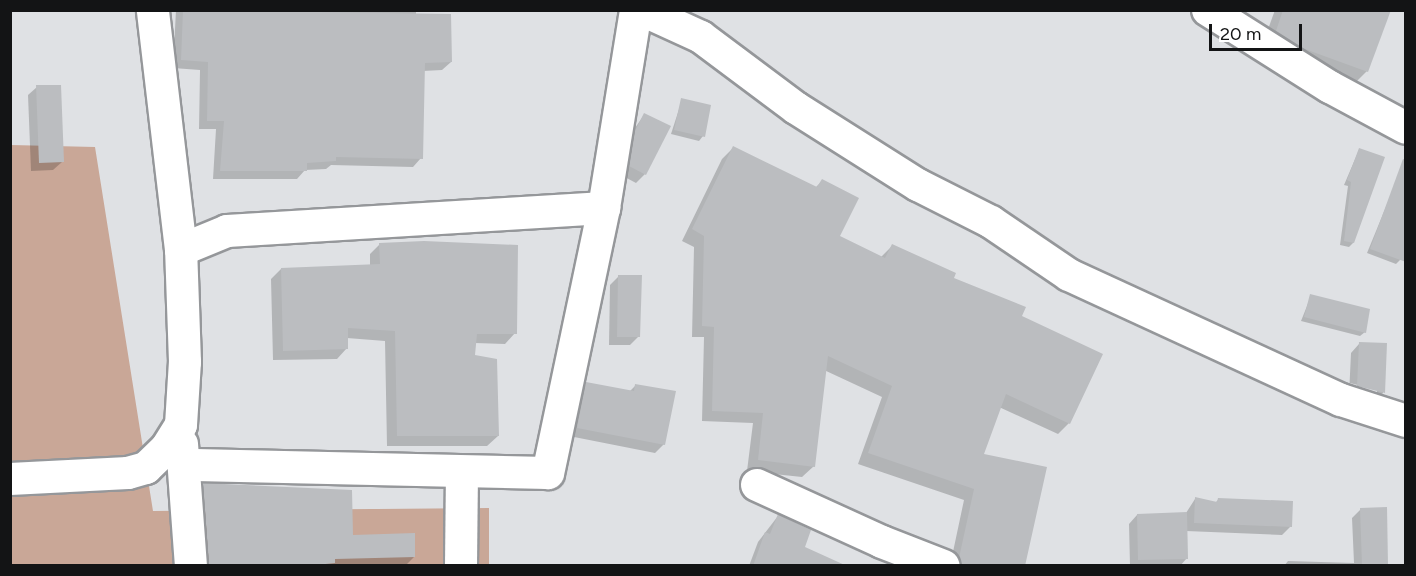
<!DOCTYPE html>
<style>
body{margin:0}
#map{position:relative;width:1416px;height:576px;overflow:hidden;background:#dfe1e4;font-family:Figtree,sans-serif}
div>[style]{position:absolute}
.green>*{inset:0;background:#c9a797}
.shadow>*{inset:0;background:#0003}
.building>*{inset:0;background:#bbbdc0}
.roads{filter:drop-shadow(2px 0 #95979a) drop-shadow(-2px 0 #95979a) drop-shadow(0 2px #95979a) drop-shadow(0 -2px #95979a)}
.minor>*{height:32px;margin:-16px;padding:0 16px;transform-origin:16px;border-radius:16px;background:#fff}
span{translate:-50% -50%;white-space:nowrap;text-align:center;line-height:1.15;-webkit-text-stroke:4.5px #fff;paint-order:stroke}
.frame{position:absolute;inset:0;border:12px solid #131415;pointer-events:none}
.scale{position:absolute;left:1209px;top:24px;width:93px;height:27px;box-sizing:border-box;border:3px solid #131415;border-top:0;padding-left:8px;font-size:18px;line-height:21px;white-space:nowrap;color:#131415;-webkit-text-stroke:4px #fff;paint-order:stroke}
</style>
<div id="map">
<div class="green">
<div style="clip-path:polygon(11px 145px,95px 147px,153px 511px,489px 508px,489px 565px,11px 566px)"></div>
</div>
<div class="shadow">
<div style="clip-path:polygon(416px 10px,416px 17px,451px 62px,442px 70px,423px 71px,421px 158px,413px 167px,331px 165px,326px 169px,305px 170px,297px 179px,213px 179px,216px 129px,199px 129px,200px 70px,173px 68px,176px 10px)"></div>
<div style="clip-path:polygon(1275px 10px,1389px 10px,1367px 71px,1352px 86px,1262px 46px)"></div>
<div style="clip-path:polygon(37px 87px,62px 162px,53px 170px,31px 171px,28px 95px)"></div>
<div style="clip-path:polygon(682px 100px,703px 136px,699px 141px,671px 134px)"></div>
<div style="clip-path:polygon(644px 115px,645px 174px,636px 183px,621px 175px,626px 141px)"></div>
<div style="clip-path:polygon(733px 148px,815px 188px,822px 181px,837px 237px,881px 257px,892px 246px,1020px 317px,1069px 423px,1058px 434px,999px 407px,982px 455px,1024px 566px,950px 566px,964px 500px,858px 464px,882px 397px,824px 370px,814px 466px,802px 477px,747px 471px,753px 423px,702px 421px,704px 337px,692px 337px,694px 247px,682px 241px,722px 159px)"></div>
<div style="clip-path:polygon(1359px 150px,1353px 243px,1349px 247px,1340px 245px,1348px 186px,1344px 185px)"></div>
<div style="clip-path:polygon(1388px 202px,1400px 260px,1396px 264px,1367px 253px)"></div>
<div style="clip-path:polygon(380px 244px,515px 333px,505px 344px,475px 343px,473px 356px,498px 436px,487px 446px,387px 446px,385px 341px,347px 338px,347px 348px,337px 359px,273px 360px,271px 279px,281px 269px,370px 266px,370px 254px)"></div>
<div style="clip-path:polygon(619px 276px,638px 337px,630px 345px,609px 345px,610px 285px)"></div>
<div style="clip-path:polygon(1311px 296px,1365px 332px,1360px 336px,1301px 321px)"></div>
<div style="clip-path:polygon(evenodd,1359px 344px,1385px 345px,1383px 393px,1375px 401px,1349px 395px,1351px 353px,1359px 344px,1350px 383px,1377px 390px,1377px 393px,1349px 386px,1350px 383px)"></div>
<div style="clip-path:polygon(587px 384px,630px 391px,636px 385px,664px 444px,655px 453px,569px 436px,578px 392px)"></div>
<div style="clip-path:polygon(204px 485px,351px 536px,414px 557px,405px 566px,197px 566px,192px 496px)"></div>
<div style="clip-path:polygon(1195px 499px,1215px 503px,1219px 499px,1291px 526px,1282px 535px,1186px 531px,1187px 558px,1180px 566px,1130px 566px,1129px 524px,1137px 515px,1186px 513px)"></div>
<div style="clip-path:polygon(1361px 509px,1386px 564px,1394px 566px,1284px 566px,1288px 561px,1354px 563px,1352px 518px)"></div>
<div style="clip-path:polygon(778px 516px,803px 548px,801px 566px,749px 566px,758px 542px)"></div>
</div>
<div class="building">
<div style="clip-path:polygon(183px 10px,451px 14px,452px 62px,425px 63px,423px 159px,336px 157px,336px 161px,307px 163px,307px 171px,220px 171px,224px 121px,207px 121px,208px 62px,181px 60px)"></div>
<div style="clip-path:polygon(1283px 10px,1391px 10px,1368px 72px,1302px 48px,1276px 31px)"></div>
<div style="clip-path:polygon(36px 85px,61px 85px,64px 162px,39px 163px)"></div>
<div style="clip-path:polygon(681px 98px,711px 105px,705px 137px,674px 130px)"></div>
<div style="clip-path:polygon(644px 113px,671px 126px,646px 175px,629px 166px,635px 131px)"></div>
<div style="clip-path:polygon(733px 146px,817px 187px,822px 179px,859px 198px,840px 236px,885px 258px,892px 244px,956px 273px,954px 278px,1026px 307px,1022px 316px,1103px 354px,1070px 424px,1006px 394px,984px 454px,1047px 467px,1025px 566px,962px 566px,959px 558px,974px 489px,868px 453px,892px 386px,828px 356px,815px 467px,758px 460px,763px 413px,712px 411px,714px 327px,702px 326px,704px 236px,692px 229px)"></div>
<div style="clip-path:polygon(1359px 148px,1385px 157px,1354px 243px,1344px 241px,1351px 182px,1347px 180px)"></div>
<div style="clip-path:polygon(1403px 159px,1406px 160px,1406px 262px,1370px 249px)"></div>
<div style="clip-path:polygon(424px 241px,518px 245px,517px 334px,477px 334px,475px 355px,497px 359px,499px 436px,397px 436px,395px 331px,348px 328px,348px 349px,283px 351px,281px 268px,380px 264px,379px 243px)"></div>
<div style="clip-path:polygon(618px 275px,642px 275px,640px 337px,617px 337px)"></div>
<div style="clip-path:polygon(1310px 294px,1370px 309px,1366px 333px,1304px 317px)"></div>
<div style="clip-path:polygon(1359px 342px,1387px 343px,1385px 393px,1357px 386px)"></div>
<div style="clip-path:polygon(586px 382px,634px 391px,635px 384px,676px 391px,665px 445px,577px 428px)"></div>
<div style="clip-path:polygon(203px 483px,352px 490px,353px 535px,415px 533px,415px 557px,335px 559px,335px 563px,306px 566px,209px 566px)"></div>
<div style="clip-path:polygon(1195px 497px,1217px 502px,1218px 498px,1293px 501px,1292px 527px,1194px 523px)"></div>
<div style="clip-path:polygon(1387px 507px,1388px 566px,1362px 566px,1360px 508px)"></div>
<div style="clip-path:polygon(1187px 512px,1188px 559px,1138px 560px,1137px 514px)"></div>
<div style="clip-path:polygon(778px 514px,811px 530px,805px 547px,847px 566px,753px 566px,765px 532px,770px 534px)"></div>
</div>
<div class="roads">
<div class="minor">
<div style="left:642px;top:10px;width:65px;rotate:24.6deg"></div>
<div style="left:701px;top:37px;width:119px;rotate:36.8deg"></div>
<div style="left:796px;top:108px;width:144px;rotate:32.3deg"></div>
<div style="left:918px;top:185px;width:82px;rotate:26.9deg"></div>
<div style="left:991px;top:222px;width:94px;rotate:34.2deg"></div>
<div style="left:1069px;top:275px;width:299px;rotate:24.7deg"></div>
<div style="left:1341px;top:400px;width:68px;rotate:17.9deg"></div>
<div style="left:1208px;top:10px;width:144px;rotate:32.3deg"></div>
<div style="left:1330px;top:87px;width:86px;rotate:28.3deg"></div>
<div style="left:604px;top:208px;width:201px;rotate:-80.8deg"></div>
<div style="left:181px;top:250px;width:50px;rotate:-22.4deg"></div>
<div style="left:227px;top:231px;width:378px;rotate:-3.5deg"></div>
<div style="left:604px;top:208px;width:271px;rotate:101.9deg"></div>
<div style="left:548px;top:473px;width:364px;rotate:-178.7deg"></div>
<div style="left:182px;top:444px;width:122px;rotate:85.8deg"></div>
<div style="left:10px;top:479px;width:118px;rotate:-2.9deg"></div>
<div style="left:128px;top:473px;width:19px;rotate:-16deg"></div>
<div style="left:146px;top:468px;width:28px;rotate:-44deg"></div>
<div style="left:166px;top:449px;width:28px;rotate:-58deg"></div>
<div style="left:181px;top:425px;width:63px;rotate:-86.4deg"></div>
<div style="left:185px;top:362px;width:112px;rotate:-92deg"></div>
<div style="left:181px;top:250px;width:242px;rotate:-96.7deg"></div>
<div style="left:757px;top:485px;width:137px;rotate:24.5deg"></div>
<div style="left:882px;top:542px;width:66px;rotate:21.2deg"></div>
<div style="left:461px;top:566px;width:94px;rotate:-89.4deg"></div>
</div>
</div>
<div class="frame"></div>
<div class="scale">20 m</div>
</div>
